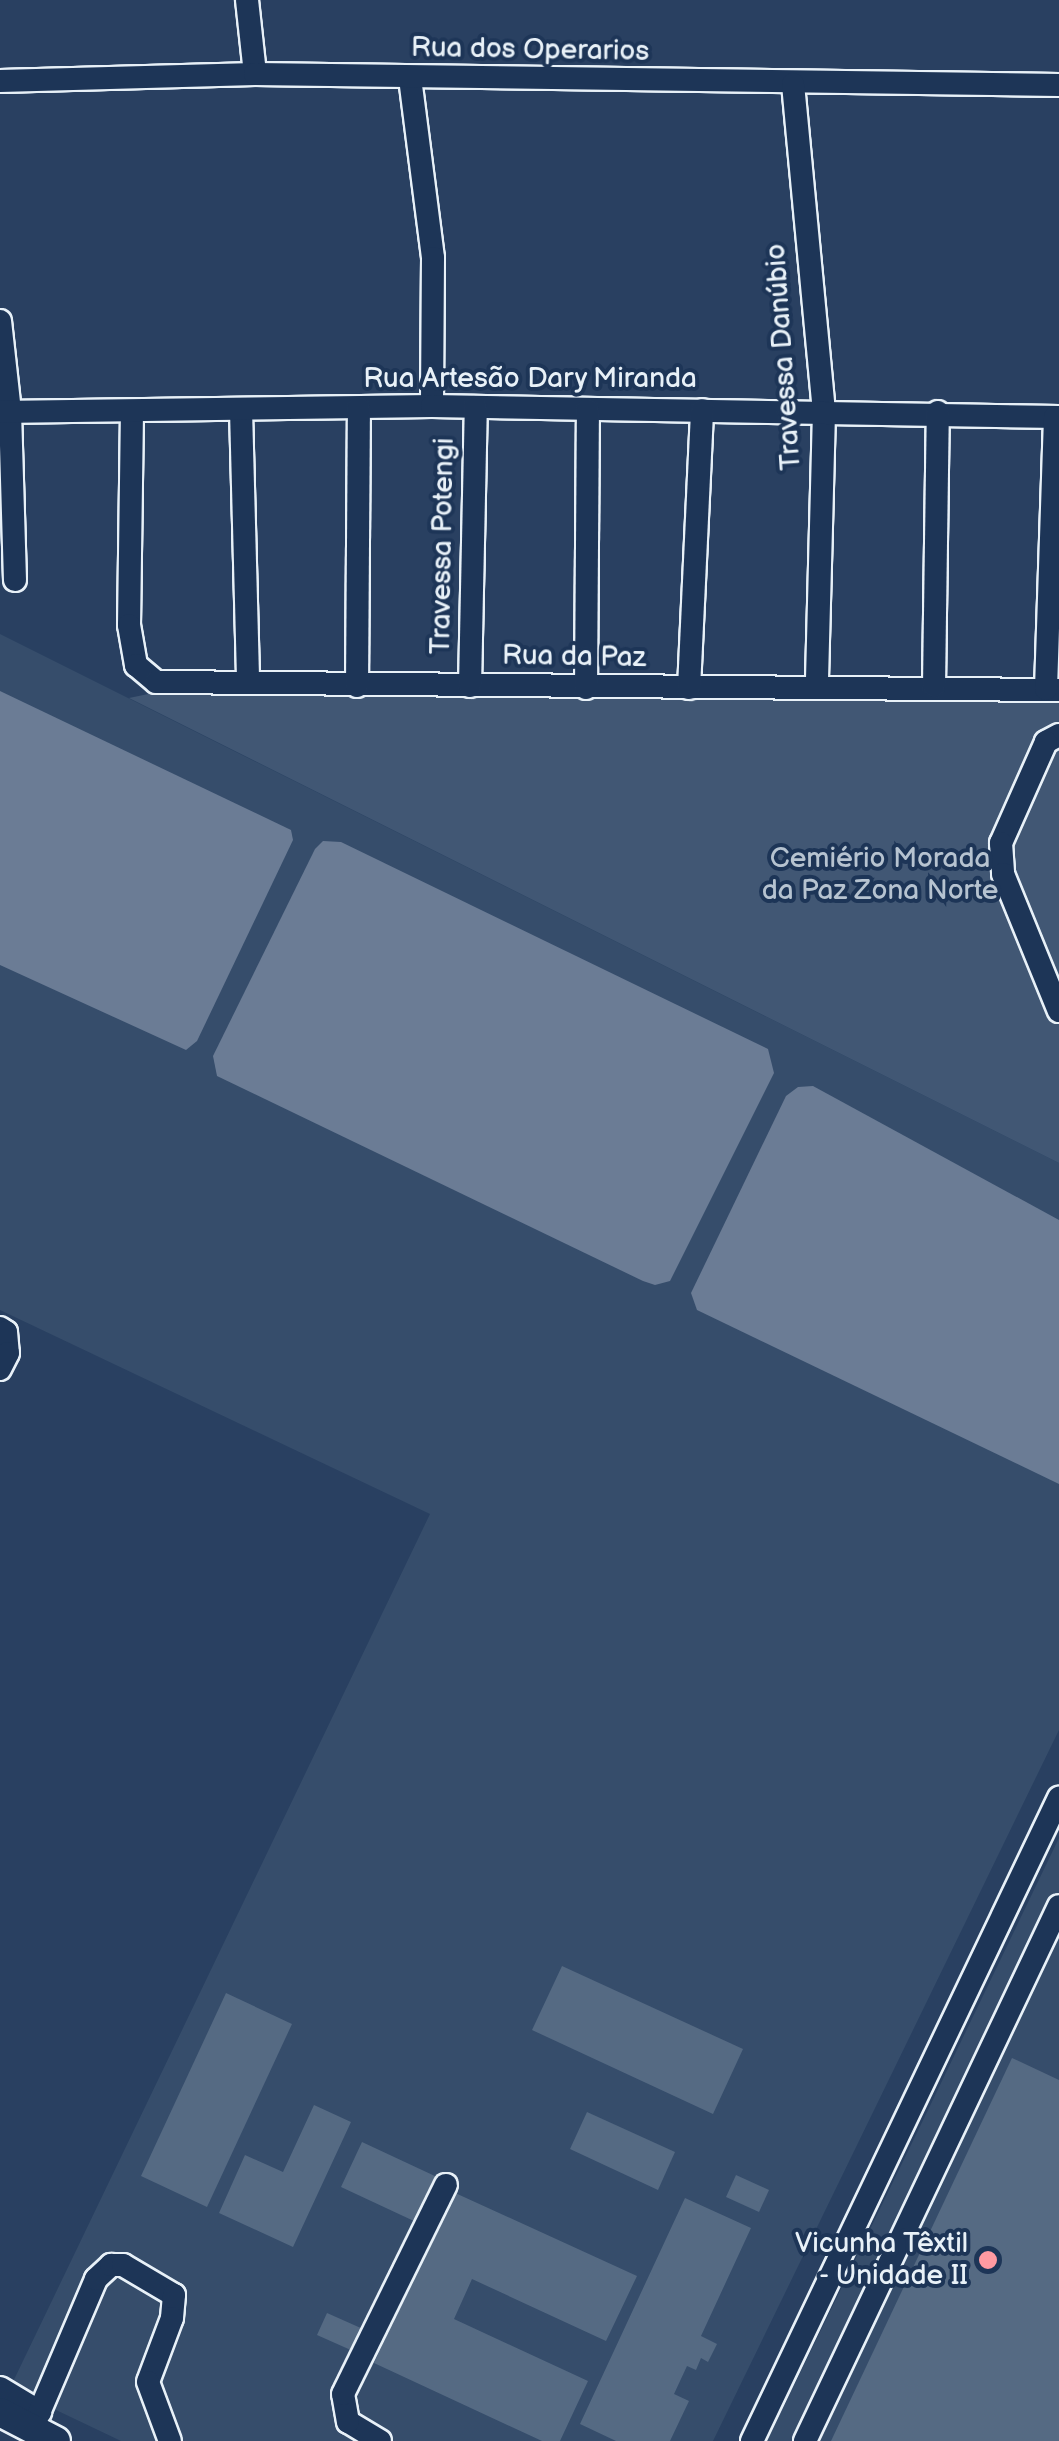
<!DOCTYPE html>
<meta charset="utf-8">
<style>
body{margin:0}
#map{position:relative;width:1059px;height:2441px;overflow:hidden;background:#294061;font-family:"Balsamiq Sans",sans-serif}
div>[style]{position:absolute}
.built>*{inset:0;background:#364d6b}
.green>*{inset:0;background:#415774}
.water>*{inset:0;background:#6b7c95}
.building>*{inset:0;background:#556a83}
.roads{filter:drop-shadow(2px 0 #e8f1f8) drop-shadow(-2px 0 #e8f1f8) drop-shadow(0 2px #e8f1f8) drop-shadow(0 -2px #e8f1f8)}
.minor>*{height:22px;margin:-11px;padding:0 11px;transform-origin:11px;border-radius:11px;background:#1d3557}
.major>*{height:28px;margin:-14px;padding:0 14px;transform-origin:14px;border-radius:14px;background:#1d3557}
.dots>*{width:28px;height:28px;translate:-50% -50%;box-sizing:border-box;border:5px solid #1d3557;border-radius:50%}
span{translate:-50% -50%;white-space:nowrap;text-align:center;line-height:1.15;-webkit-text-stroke:8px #1d3557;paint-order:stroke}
.street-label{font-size:28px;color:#e8f1f8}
.park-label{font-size:28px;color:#b6c3d0}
.poi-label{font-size:28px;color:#e8f1f8}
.right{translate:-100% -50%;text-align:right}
</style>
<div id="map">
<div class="built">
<div style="clip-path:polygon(0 634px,1059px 1163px,1059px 1730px,713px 2441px,121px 2441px,10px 2388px,430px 1514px,0 1310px)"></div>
<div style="clip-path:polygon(1059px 1838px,1059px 2441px,767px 2441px,929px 2108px)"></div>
</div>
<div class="green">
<div style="clip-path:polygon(153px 693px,1059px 699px,1059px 1163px,129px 698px)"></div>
</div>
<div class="water">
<div style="clip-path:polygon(0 691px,291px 830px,293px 840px,197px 1041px,186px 1050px,0 965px)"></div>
<div style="clip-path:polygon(323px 841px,341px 842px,768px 1049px,774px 1073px,670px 1281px,655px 1285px,643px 1281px,217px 1076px,213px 1056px,315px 849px)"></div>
<div style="clip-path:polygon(813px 1086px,1059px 1220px,1059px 1484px,697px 1310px,691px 1293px,786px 1096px,798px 1087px)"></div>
</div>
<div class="building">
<div style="clip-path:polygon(562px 1966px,743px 2049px,713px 2114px,532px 2030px)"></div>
<div style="clip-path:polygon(226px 1993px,292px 2024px,207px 2207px,141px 2176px)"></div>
<div style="clip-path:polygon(1012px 2058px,1059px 2080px,1059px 2441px,831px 2441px)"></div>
<div style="clip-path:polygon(314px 2105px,351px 2122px,293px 2247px,219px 2213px,245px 2155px,283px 2172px)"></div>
<div style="clip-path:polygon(587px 2112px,675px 2152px,658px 2190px,570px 2149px)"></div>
<div style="clip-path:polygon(362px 2142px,437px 2177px,416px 2222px,341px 2187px)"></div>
<div style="clip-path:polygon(736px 2175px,769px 2190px,759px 2212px,726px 2197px)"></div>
<div style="clip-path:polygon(453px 2192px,637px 2276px,606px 2341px,472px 2279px,454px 2319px,588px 2381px,560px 2441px,542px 2441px,374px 2363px)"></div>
<div style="clip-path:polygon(685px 2198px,751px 2228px,701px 2336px,717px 2344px,708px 2362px,701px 2358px,696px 2370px,687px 2366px,674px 2394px,689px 2401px,670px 2441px,616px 2441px,580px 2424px)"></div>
<div style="clip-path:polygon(327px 2313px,363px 2329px,353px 2351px,317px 2335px)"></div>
</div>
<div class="roads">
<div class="minor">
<div style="left:247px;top:0;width:74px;rotate:83.8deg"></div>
<div style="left:410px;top:78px;width:181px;rotate:82.7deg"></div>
<div style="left:433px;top:258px;width:148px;rotate:90.4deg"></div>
<div style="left:0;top:81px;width:255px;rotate:-1.6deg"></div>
<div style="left:255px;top:74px;width:804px;rotate:0.78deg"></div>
<div style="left:793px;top:84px;width:329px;rotate:84.6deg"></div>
<div style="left:824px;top:412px;width:275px;rotate:91.5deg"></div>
<div style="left:0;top:321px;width:92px;rotate:83.7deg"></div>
<div style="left:10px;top:412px;width:168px;rotate:88.3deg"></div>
<div style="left:241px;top:410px;width:273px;rotate:88.5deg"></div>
<div style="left:132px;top:411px;width:214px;rotate:90.8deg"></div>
<div style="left:129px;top:625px;width:41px;rotate:80.1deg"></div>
<div style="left:136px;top:665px;width:26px;rotate:40deg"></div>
<div style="left:156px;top:682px;width:903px;rotate:0.51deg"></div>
<div style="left:0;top:412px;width:432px;rotate:-0.8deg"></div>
<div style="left:432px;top:406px;width:627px;rotate:1.01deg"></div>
<div style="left:357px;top:686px;width:278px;rotate:-89.6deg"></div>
<div style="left:470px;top:686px;width:279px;rotate:-88.8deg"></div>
<div style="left:934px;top:686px;width:274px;rotate:-89.2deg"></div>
<div style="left:586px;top:688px;width:278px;rotate:-89.6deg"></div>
<div style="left:689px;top:688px;width:278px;rotate:-87.3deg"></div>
<div style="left:1046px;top:689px;width:272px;rotate:-88.1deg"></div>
<div style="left:1059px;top:735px;width:15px;rotate:152deg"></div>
<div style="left:1046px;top:742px;width:111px;rotate:114deg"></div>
<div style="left:1001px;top:843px;width:31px;rotate:86deg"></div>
<div style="left:1003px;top:874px;width:148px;rotate:67.8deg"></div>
<div style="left:0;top:1328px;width:7px;rotate:34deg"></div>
<div style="left:6px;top:1332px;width:21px;rotate:85deg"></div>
<div style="left:8px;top:1353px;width:18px;rotate:117deg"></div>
<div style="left:0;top:2388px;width:47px;rotate:31deg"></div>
<div style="left:33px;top:2427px;width:161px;rotate:-66.9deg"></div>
<div style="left:96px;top:2279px;width:21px;rotate:-43deg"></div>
<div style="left:111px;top:2265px;width:12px"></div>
<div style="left:123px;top:2265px;width:59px;rotate:30.5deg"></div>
<div style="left:174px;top:2295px;width:23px;rotate:95deg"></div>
<div style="left:172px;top:2318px;width:68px;rotate:110.6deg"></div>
<div style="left:148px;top:2382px;width:63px;rotate:69.6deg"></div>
<div style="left:380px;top:2441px;width:37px;rotate:-149deg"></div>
<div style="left:348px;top:2422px;width:28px;rotate:-100deg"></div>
<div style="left:343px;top:2394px;width:233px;rotate:-63.8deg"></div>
<div style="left:752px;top:2441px;width:713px;rotate:-64.48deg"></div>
<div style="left:805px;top:2441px;width:592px;rotate:-64.6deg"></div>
</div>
<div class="major">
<div style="left:0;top:2412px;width:63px;rotate:27.4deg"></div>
</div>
</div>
<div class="dots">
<div style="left:988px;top:2260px;background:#ff9aa2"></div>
</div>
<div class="street-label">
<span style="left:530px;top:50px;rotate:1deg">Rua dos Operarios</span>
<span style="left:784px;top:357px;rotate:-94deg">Travessa Danúbio</span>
<span style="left:530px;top:379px">Rua Artesão Dary Miranda</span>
<span style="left:443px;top:546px;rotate:-89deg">Travessa Potengi</span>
<span style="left:574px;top:657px;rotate:1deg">Rua da Paz</span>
</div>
<div class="park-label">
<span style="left:880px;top:875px">Cemiério Morada<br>da Paz Zona Norte</span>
</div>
<div class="poi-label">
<span class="right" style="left:968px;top:2260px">Vicunha Têxtil<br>- Unidade II</span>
</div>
</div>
